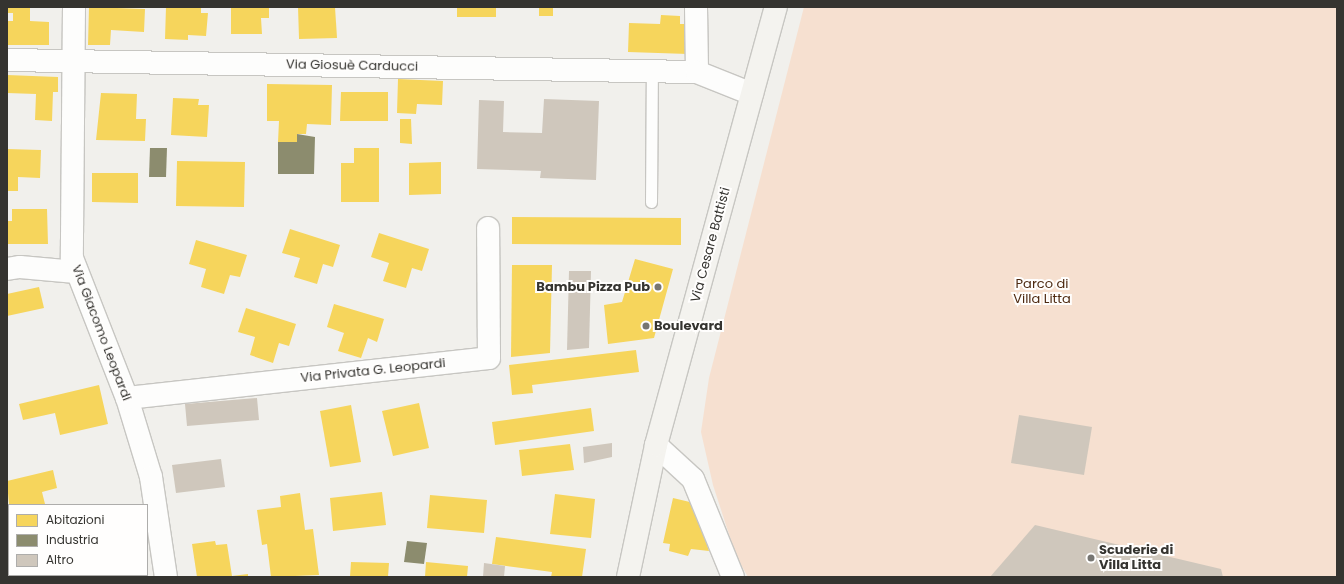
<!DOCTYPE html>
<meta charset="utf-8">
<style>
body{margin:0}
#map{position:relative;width:1344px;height:584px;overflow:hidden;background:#f1f0ec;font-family:Poppins,sans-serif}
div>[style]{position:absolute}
.green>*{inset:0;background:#f6e0d0}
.homes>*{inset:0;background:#f6d55c}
.industry>*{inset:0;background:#8c8c6e}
.building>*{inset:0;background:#cfc7bc}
.roads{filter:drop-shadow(1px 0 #c7c6c2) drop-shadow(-1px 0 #c7c6c2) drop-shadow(0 1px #c7c6c2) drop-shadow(0 -1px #c7c6c2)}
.lane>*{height:11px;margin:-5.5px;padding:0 5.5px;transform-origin:5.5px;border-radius:5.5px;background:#fdfdfc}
.street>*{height:22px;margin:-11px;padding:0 11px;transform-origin:11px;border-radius:11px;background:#fdfdfc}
.secondary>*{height:22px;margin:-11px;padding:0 11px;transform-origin:11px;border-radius:11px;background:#f4f3ef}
.dots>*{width:11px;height:11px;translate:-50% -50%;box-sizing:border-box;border:2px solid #fffefd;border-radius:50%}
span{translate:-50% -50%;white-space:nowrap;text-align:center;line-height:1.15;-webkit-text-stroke:4px #fffefd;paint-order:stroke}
.street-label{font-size:13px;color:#353430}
.park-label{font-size:13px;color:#4d2910}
.poi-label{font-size:13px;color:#353430;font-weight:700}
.right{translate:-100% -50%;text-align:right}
.left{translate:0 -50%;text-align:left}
.frame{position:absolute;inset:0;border:8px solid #353430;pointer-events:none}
.legend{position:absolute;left:8px;top:504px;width:140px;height:72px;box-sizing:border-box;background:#fffefd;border:1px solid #aeadab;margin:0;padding:5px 7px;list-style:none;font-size:12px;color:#353430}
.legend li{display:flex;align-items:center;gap:8px;height:20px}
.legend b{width:20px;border:1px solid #aeadab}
</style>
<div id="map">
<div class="green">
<div style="clip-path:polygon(804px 7px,1337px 7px,1337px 577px,748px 577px,736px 556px,713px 485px,701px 432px,709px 378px)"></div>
</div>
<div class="homes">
<div style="clip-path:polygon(7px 7px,30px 7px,30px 21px,49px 22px,49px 45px,8px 45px,8px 21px,13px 21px,13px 13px,7px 13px)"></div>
<div style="clip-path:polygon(89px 7px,145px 9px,144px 32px,111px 30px,110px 45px,88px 45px)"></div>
<div style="clip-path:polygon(166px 7px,201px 7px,201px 13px,208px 13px,206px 36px,188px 35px,188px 40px,165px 39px)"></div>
<div style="clip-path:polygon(231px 7px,269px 7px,269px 18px,261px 18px,262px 34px,231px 34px)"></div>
<div style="clip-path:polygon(298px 7px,335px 7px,337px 38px,299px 39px)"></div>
<div style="clip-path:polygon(457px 7px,496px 7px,496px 17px,457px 17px)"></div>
<div style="clip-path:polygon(539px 7px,553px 7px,553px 16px,539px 16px)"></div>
<div style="clip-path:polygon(661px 15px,680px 16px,680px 24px,689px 24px,688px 54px,628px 52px,629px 23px,660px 24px)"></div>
<div style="clip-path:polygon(7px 75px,58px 77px,58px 92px,53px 92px,52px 121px,35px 120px,36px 94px,7px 93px)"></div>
<div style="clip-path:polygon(398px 79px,443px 81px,442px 105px,417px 104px,416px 114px,397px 113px)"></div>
<div style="clip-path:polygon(267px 84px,332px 85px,331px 125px,307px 124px,306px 134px,297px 134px,297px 142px,278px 142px,279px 121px,267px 121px)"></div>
<div style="clip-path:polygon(341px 92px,388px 92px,388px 121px,340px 121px)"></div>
<div style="clip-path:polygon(101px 93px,137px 94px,136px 119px,146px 119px,145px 141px,96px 140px)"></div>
<div style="clip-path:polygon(173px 98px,199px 99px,198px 105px,209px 105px,207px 137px,171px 135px)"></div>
<div style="clip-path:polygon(400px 119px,411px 119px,412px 144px,400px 143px)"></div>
<div style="clip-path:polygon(354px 148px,379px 148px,379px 202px,341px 202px,341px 163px,354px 163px)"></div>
<div style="clip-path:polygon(7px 149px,41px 150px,40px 178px,18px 177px,18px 191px,7px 191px)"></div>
<div style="clip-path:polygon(177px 161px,245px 162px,244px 207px,176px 206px)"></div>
<div style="clip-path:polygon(441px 162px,441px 194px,409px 195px,409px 163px)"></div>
<div style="clip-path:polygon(92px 173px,138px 173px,138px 203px,92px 202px)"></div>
<div style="clip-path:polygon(12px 209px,47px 209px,48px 244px,7px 244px,7px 221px,12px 221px)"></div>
<div style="clip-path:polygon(512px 217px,681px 218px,681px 245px,512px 244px)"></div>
<div style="clip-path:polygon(290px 229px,340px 245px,333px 267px,323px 264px,317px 284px,294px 277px,300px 258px,282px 253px)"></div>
<div style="clip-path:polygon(379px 233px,429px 249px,422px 271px,412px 268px,406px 288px,383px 281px,389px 263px,371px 257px)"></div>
<div style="clip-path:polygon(196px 240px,247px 255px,240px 277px,230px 275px,224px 294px,201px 287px,206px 269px,189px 264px)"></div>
<div style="clip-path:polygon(635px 259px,673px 269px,654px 338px,608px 344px,604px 305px,622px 302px)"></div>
<div style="clip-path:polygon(512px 265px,552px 265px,550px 353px,511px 357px)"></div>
<div style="clip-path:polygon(39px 287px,44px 308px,7px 316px,7px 294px)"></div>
<div style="clip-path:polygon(334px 304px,384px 319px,377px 342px,368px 338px,361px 358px,338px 351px,344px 333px,327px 327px)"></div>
<div style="clip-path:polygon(246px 308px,296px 324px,289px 346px,279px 343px,273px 363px,250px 355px,255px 337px,238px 332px)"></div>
<div style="clip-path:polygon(636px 350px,639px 372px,532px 385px,533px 393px,512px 395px,509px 365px)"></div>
<div style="clip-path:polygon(99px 385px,108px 424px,60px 435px,55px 413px,23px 420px,19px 404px)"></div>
<div style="clip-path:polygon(419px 403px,429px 448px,393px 456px,382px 411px)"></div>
<div style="clip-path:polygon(351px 405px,361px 462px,330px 467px,320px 411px)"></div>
<div style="clip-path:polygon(591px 408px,594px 431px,495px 445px,492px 422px)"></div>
<div style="clip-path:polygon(570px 444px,574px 470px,522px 476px,519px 450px)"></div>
<div style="clip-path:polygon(53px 470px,57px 488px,42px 492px,45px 504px,9px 505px,7px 481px)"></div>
<div style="clip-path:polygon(382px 492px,386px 525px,333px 531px,330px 498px)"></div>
<div style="clip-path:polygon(300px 493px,305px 530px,313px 529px,319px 575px,271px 577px,267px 544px,262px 545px,257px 510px,281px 507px,280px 496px)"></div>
<div style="clip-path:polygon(555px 494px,595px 499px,591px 538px,550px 534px)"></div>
<div style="clip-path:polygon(430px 495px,487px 500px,484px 533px,427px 528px)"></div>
<div style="clip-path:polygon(673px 498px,694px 503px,709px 551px,691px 549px,688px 556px,669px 551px,670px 544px,663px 543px)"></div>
<div style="clip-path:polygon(496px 537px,586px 549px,582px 577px,551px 577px,552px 572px,492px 564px)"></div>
<div style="clip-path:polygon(215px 541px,216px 545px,227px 544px,232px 576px,248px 574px,248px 577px,197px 577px,192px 544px)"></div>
<div style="clip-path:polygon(351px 562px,389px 563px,388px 577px,350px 577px)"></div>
<div style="clip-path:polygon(426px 562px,468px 566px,467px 577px,425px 577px)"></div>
<div style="clip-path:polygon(7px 571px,9px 571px,9px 575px,33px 577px,7px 577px)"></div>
</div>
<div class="industry">
<div style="clip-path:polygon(297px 134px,315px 137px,314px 174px,278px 174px,278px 142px,297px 142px)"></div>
<div style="clip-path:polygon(150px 148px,167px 148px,166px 177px,149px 177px)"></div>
<div style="clip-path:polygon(8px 518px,9px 536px,7px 537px,7px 518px)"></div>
<div style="clip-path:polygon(407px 541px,427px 543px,424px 564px,404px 562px)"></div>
</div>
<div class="building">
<div style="clip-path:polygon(544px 99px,599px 101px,596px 180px,540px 178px,541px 171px,477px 169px,479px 100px,504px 101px,503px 132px,542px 133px)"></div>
<div style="clip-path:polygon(569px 271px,591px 271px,589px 348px,567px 350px)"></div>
<div style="clip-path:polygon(257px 398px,259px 420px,187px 426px,185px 404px)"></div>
<div style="clip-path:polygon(1019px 415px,1092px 427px,1084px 475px,1011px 463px)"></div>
<div style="clip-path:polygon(612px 443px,612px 457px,584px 463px,583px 447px)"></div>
<div style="clip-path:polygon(221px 459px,225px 487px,176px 493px,172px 465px)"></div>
<div style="clip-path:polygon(1035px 525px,1221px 569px,1223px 577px,990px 577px)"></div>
<div style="clip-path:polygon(484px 563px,505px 566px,504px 577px,483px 577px)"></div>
</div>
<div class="roads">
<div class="lane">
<div style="left:651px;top:202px;width:130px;rotate:-89.6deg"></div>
</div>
<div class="street">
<div style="left:74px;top:7px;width:251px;rotate:90.5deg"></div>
<div style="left:72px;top:258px;width:150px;rotate:68.6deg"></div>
<div style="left:127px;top:398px;width:83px;rotate:73.1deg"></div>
<div style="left:151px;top:477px;width:101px;rotate:81.5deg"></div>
<div style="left:696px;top:7px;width:65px;rotate:89.1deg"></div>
<div style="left:7px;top:60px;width:690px;rotate:1deg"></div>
<div style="left:697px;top:72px;width:59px;rotate:21.8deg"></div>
<div style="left:7px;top:269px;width:13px;rotate:-9deg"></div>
<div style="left:20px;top:267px;width:56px;rotate:5.1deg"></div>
<div style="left:127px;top:398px;width:364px;rotate:-6.3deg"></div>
<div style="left:489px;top:358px;width:130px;rotate:-90.4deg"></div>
<div style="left:656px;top:445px;width:50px;rotate:42.6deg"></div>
<div style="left:693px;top:479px;width:106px;rotate:67.8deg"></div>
</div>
<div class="secondary">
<div style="left:628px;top:577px;width:135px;rotate:-78deg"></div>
<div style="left:656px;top:445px;width:454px;rotate:-74.7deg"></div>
</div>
</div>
<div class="dots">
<div style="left:658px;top:287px;background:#777672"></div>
<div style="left:646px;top:326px;background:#777672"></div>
<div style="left:1091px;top:558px;background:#777672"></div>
</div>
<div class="street-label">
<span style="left:352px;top:66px;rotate:1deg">Via Giosuè Carducci</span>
<span style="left:711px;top:245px;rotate:-75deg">Via Cesare Battisti</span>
<span style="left:101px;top:333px;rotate:69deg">Via Giacomo Leopardi</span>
<span style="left:373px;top:371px;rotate:-6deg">Via Privata G. Leopardi</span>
</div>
<div class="park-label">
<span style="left:1042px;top:292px">Parco di<br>Villa Litta</span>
</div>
<div class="poi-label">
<span class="right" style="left:650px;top:287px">Bambu Pizza Pub</span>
<span class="left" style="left:654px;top:326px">Boulevard</span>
<span class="left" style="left:1099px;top:558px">Scuderie di<br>Villa Litta</span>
</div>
<div class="frame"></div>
<ul class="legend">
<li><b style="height:11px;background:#f6d55c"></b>Abitazioni</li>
<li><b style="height:11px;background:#8c8c6e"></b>Industria</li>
<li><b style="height:11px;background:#cfc7bc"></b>Altro</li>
</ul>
</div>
